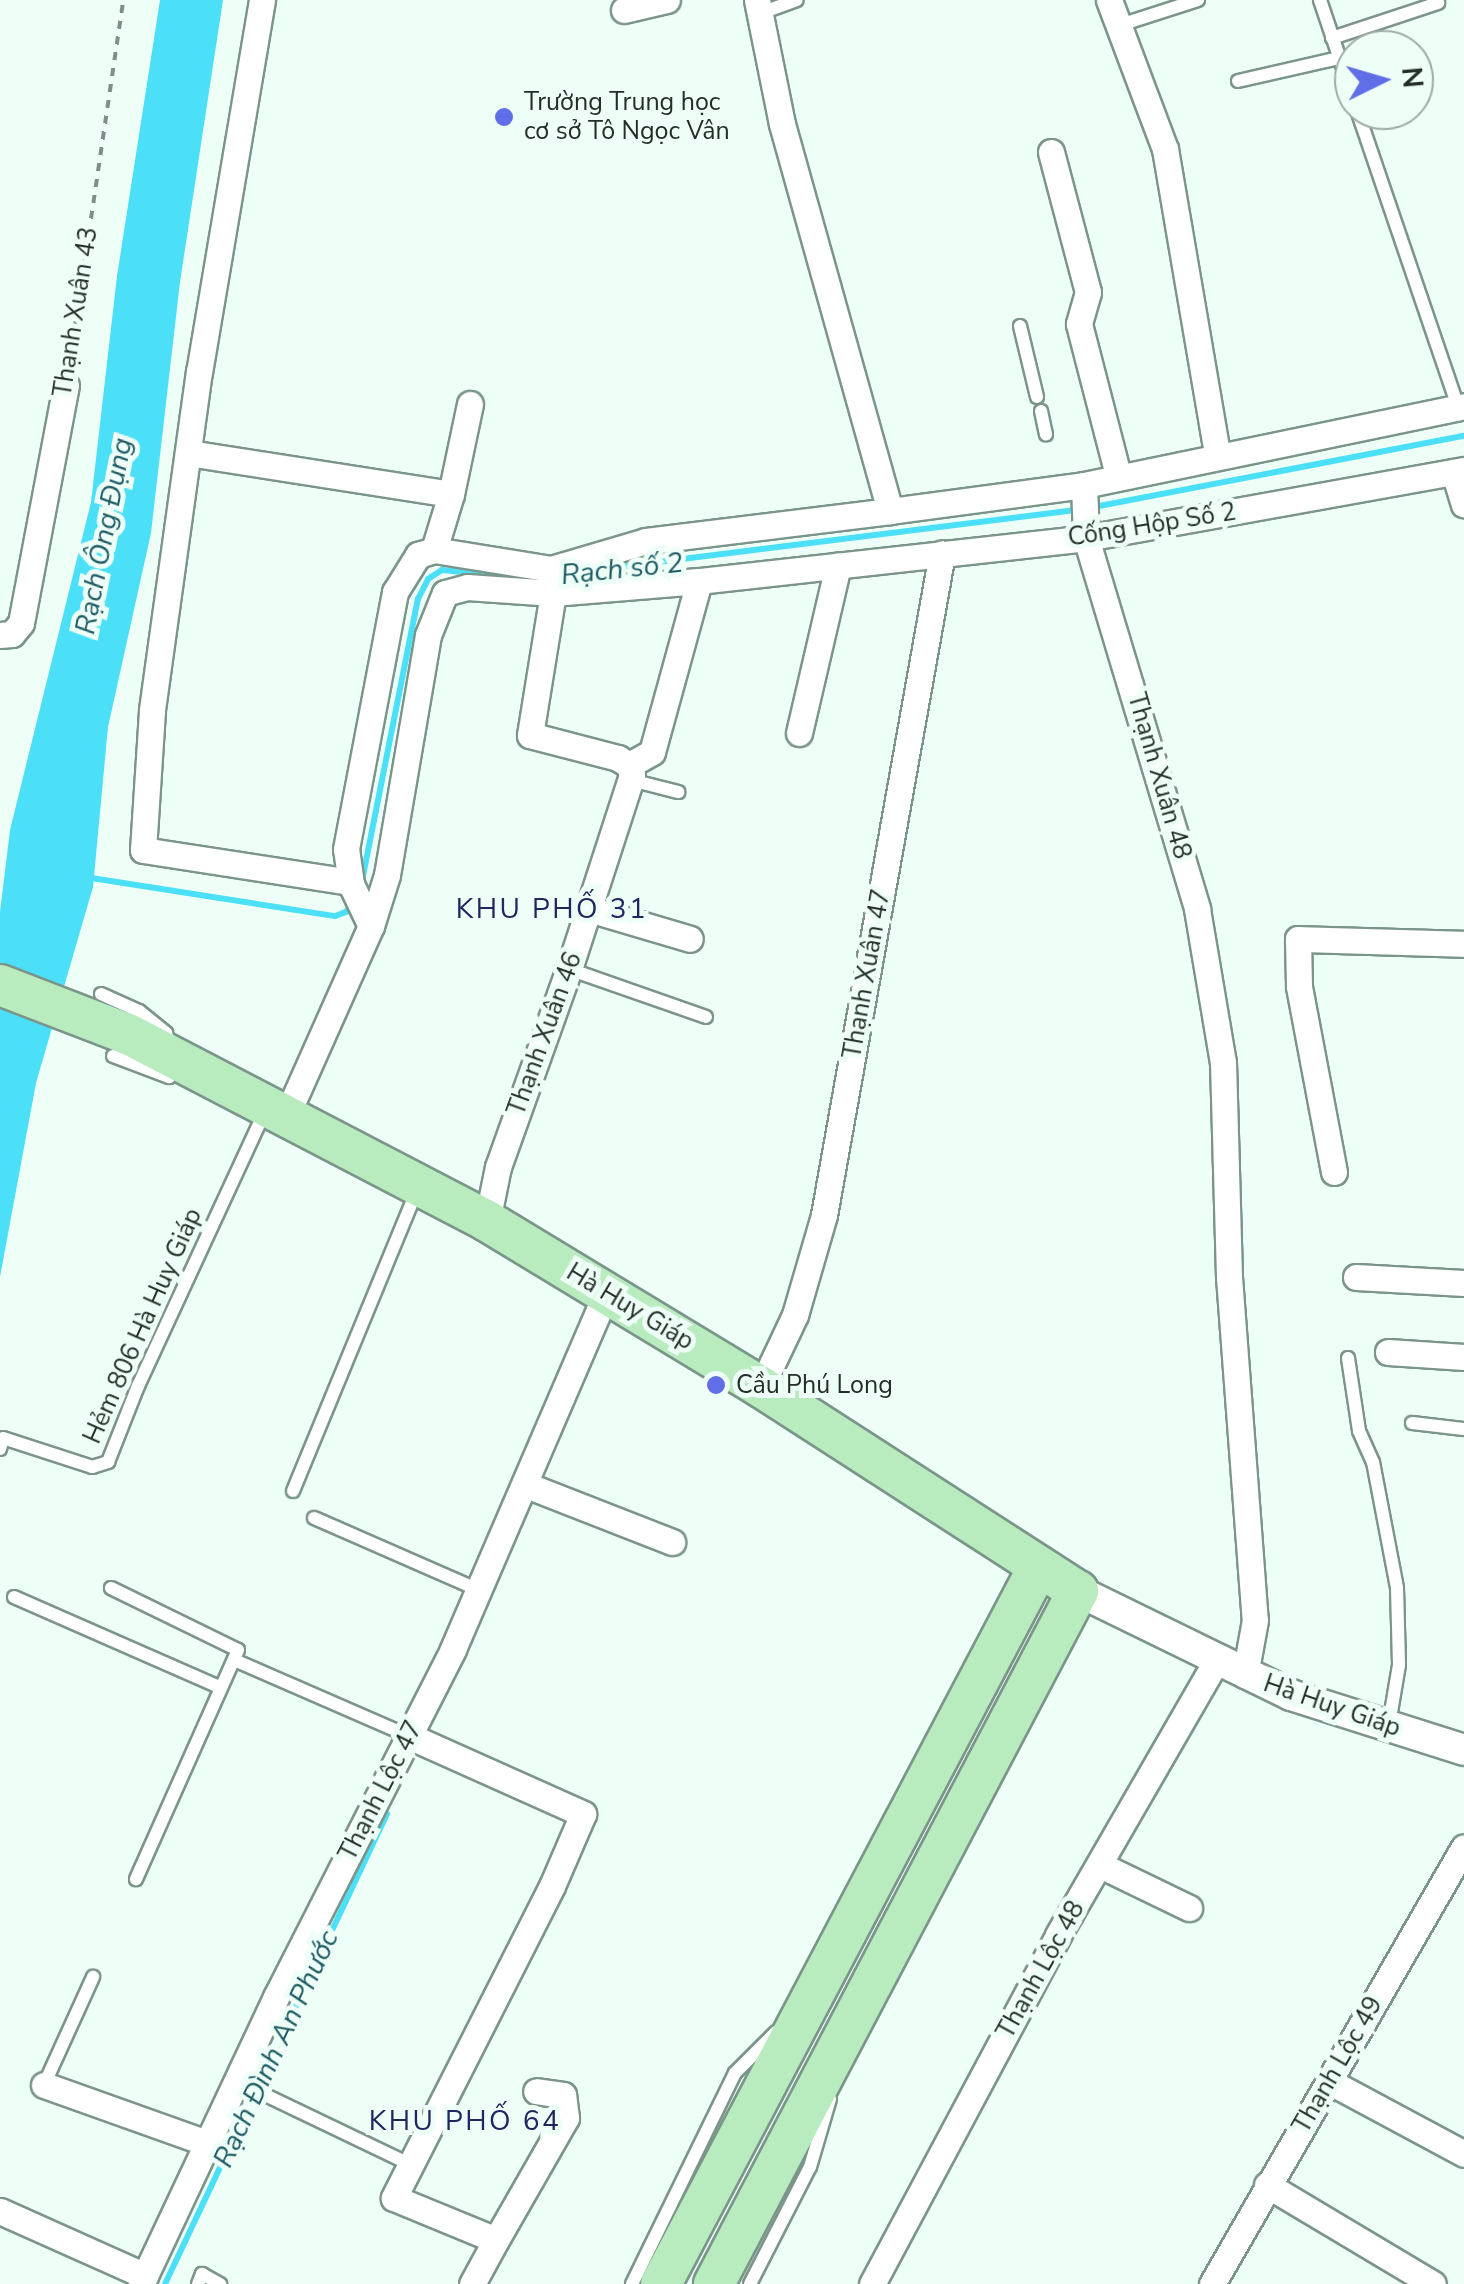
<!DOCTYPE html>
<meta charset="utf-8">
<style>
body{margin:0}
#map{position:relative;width:1464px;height:2284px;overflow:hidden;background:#eefff7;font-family:"Nunito Sans",sans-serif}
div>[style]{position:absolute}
.water>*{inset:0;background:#4ce0f8}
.stream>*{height:6px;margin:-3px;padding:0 3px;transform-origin:3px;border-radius:3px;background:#4ce0f8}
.path>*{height:4px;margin-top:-2px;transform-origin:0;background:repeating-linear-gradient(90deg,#808e88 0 8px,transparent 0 16px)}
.roads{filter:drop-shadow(2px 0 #7b958a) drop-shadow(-2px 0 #7b958a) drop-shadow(0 2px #7b958a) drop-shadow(0 -2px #7b958a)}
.service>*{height:12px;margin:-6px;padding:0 6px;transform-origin:6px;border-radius:6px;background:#fff}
.minor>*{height:25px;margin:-12.5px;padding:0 12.5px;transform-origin:12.5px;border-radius:12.5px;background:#fff}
.tertiary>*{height:30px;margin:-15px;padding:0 15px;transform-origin:15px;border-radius:15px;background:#fff}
.primary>*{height:40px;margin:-20px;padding:0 20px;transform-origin:20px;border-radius:20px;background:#b8ebbe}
.dots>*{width:28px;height:28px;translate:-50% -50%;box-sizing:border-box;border:5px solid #eefff7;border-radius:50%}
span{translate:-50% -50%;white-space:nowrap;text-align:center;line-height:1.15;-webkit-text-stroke:10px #eefff7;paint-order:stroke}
.poi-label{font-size:25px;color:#232e29}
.left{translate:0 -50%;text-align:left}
.street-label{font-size:25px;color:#232e29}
.water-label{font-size:28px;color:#1f5b65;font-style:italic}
.neighbourhood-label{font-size:28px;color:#20265f;letter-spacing:2.5px}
.north{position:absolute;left:1334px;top:30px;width:100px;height:100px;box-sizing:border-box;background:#eefff7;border:2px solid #9daba5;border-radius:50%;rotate:85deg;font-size:28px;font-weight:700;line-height:40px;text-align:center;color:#232e29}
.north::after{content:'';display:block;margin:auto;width:35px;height:45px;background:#606fe7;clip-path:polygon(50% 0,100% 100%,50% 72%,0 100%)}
</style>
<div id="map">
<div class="water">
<div style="clip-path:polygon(160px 0,223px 0,180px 282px,151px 533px,108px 727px,93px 887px,36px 1083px,0 1277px,0 912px,10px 830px,91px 502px,117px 276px)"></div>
</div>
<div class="stream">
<div style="left:1089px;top:508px;width:382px;rotate:-10.9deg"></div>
<div style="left:559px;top:578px;width:60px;rotate:-10.6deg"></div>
<div style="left:618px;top:567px;width:463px;rotate:-7.1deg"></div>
<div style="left:85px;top:877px;width:253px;rotate:8.9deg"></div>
<div style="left:335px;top:916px;width:12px;rotate:-20deg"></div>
<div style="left:346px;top:912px;width:12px;rotate:-55deg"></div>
<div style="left:361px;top:886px;width:293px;rotate:-78.8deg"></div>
<div style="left:418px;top:599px;width:22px;rotate:-63deg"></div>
<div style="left:428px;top:579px;width:17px;rotate:-33deg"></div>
<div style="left:442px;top:570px;width:100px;rotate:5.7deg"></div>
<div style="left:165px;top:2284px;width:520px;rotate:-64.72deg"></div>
</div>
<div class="path">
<div style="left:70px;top:361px;width:365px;rotate:-81.6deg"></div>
</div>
<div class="roads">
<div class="service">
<div style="left:1320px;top:0;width:107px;rotate:71.4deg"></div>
<div style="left:761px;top:13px;width:38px;rotate:-20deg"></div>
<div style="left:1117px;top:26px;width:85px;rotate:-17.8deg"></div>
<div style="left:1332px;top:38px;width:112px;rotate:-18.3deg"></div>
<div style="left:1238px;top:81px;width:104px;rotate:-12.8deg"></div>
<div style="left:1357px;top:110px;width:314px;rotate:71.2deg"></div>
<div style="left:1020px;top:326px;width:73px;rotate:76.5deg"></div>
<div style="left:1041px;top:411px;width:24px;rotate:78deg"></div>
<div style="left:631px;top:780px;width:49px;rotate:14.3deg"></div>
<div style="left:569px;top:969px;width:145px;rotate:19.3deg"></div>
<div style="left:101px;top:994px;width:42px;rotate:24.1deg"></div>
<div style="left:139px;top:1011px;width:35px;rotate:39deg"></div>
<div style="left:166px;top:1033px;width:9px;rotate:72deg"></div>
<div style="left:113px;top:1056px;width:60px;rotate:20.6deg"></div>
<div style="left:169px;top:1077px;width:12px;rotate:-76deg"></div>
<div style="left:1348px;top:1358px;width:74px;rotate:81.4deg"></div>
<div style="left:1359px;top:1431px;width:34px;rotate:66deg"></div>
<div style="left:1373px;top:1462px;width:128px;rotate:79.2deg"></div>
<div style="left:1397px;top:1588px;width:77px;rotate:88.5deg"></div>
<div style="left:1399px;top:1665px;width:60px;rotate:99.6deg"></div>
<div style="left:1412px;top:1423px;width:52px;rotate:6.6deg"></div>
<div style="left:0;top:1449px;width:11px;rotate:-75deg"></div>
<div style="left:3px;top:1438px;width:94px;rotate:18deg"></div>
<div style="left:92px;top:1467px;width:17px;rotate:-17deg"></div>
<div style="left:108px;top:1462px;width:82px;rotate:-68.5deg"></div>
<div style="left:138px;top:1386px;width:303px;rotate:-65.2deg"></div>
<div style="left:293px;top:1491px;width:328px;rotate:-67.6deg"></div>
<div style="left:314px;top:1518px;width:180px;rotate:23.6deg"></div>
<div style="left:111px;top:1588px;width:141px;rotate:26deg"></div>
<div style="left:238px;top:1650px;width:251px;rotate:114deg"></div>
<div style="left:14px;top:1597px;width:226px;rotate:23.7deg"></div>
<div style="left:234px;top:1660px;width:191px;rotate:23.5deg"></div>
<div style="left:236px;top:2081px;width:194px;rotate:25.6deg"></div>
<div style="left:44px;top:2085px;width:119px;rotate:-65.6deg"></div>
<div style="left:198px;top:2284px;width:11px;rotate:-68deg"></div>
<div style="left:202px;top:2274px;width:21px;rotate:29deg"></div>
<div style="left:632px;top:2284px;width:235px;rotate:-64deg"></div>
<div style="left:735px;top:2073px;width:58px;rotate:-45deg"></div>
<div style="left:750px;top:2284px;width:131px;rotate:-62.9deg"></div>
<div style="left:810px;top:2167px;width:71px;rotate:-73.6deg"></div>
</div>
<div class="minor">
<div style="left:262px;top:0;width:376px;rotate:99.6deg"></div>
<div style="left:199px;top:371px;width:343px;rotate:97.9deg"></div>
<div style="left:152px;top:711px;width:139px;rotate:93.7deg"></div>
<div style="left:143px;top:850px;width:209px;rotate:8.8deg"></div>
<div style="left:757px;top:0;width:126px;rotate:78.6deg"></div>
<div style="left:782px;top:124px;width:402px;rotate:74.4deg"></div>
<div style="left:890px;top:511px;width:196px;rotate:-7.6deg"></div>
<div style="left:1084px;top:485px;width:388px;rotate:-11.7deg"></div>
<div style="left:1109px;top:0;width:159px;rotate:69.4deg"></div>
<div style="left:1165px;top:149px;width:309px;rotate:80.3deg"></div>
<div style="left:624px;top:10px;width:44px;rotate:-13.1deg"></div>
<div style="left:1051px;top:152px;width:145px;rotate:75.2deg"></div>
<div style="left:1088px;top:292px;width:33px;rotate:106deg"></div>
<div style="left:1079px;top:324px;width:156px;rotate:75.5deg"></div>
<div style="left:189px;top:453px;width:265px;rotate:8.9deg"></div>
<div style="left:1454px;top:472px;width:34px;rotate:73deg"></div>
<div style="left:1084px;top:485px;width:53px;rotate:87.8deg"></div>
<div style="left:1086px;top:538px;width:387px;rotate:73.3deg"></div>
<div style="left:1197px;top:909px;width:155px;rotate:80.4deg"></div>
<div style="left:1223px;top:1062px;width:215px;rotate:88.4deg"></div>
<div style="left:1229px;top:1277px;width:344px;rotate:85.7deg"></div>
<div style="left:1255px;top:1620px;width:56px;rotate:100.3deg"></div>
<div style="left:434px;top:550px;width:119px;rotate:9.2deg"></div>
<div style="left:551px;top:569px;width:99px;rotate:-16.4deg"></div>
<div style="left:646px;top:541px;width:246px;rotate:-7deg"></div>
<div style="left:434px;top:550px;width:59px;rotate:-73.1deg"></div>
<div style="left:451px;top:494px;width:92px;rotate:-78.1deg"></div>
<div style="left:0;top:635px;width:12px;rotate:-5deg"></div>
<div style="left:12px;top:634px;width:14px;rotate:-51deg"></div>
<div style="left:21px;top:623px;width:242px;rotate:-79.3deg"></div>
<div style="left:799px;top:733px;width:172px;rotate:-76.9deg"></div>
<div style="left:629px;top:765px;width:26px;rotate:-29deg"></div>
<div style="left:652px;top:752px;width:177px;rotate:-74.6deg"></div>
<div style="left:699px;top:581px;width:389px;rotate:-6.3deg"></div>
<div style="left:1086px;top:538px;width:384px;rotate:-10.2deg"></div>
<div style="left:589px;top:909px;width:105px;rotate:16.5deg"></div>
<div style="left:371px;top:926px;width:47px;rotate:-115.5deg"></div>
<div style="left:351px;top:884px;width:35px;rotate:-98deg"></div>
<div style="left:346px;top:849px;width:262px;rotate:-79.2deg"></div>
<div style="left:395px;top:592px;width:44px;rotate:-58.1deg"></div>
<div style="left:418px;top:555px;width:17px;rotate:-17deg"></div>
<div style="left:285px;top:1119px;width:211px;rotate:-66deg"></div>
<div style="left:371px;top:926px;width:53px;rotate:-72.6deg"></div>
<div style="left:387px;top:875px;width:243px;rotate:-80.3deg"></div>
<div style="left:428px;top:635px;width:45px;rotate:-68deg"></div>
<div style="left:445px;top:593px;width:23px;rotate:-15deg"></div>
<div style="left:467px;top:587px;width:86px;rotate:4deg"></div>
<div style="left:553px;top:593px;width:146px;rotate:-4.7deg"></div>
<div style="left:1334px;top:1172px;width:189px;rotate:-100.7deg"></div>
<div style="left:1299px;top:986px;width:47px;rotate:-91.2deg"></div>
<div style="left:1298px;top:939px;width:166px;rotate:1.7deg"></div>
<div style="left:487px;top:1221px;width:55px;rotate:-78.5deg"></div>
<div style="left:498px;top:1167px;width:210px;rotate:-70.3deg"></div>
<div style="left:569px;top:969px;width:204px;rotate:-72deg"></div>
<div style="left:632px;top:775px;width:10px;rotate:-107deg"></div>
<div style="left:629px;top:765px;width:13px;rotate:-148deg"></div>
<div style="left:618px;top:758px;width:91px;rotate:-165.4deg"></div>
<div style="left:530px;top:735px;width:144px;rotate:-80.8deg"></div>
<div style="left:553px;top:593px;width:24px;rotate:-95deg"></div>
<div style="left:1356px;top:1277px;width:108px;rotate:3.2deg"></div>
<div style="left:1388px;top:1352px;width:76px;rotate:3.8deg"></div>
<div style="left:761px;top:1387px;width:80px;rotate:-64.7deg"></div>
<div style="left:795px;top:1315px;width:104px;rotate:-73.8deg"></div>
<div style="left:824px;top:1215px;width:672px;rotate:-79.89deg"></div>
<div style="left:526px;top:1485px;width:157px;rotate:21.3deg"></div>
<div style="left:409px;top:1736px;width:191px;rotate:24.1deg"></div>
<div style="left:583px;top:1814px;width:78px;rotate:113.3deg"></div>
<div style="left:552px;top:1886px;width:350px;rotate:116.9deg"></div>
<div style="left:394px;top:2198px;width:110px;rotate:22.4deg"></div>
<div style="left:496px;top:2240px;width:141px;rotate:-60.2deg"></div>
<div style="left:566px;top:2118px;width:23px;rotate:-97deg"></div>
<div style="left:563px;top:2095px;width:27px;rotate:-172deg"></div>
<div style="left:1100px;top:1865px;width:99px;rotate:25.8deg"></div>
<div style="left:1330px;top:2082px;width:152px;rotate:28.2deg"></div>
<div style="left:44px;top:2085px;width:173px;rotate:19.6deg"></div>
<div style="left:1267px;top:2185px;width:193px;rotate:30.8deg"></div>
<div style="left:0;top:2211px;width:159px;rotate:24.1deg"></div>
<div style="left:141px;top:2284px;width:317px;rotate:-64.8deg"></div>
<div style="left:276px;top:1997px;width:390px;rotate:-63deg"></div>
<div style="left:453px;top:1649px;width:389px;rotate:-66.7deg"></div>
<div style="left:472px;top:2284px;width:50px;rotate:-61.4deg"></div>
<div style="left:872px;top:2284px;width:395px;rotate:-61.9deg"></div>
<div style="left:1058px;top:1935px;width:316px;rotate:-60deg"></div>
<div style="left:1212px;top:2284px;width:504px;rotate:-60.03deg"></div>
</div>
<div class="tertiary">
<div style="left:1078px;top:1591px;width:237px;rotate:26deg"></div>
<div style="left:1291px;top:1695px;width:182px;rotate:17.6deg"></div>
</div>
<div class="primary">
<div style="left:0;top:985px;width:139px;rotate:21deg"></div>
<div style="left:130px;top:1035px;width:403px;rotate:27.5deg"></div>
<div style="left:487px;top:1221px;width:320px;rotate:31.2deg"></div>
<div style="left:761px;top:1387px;width:377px;rotate:32.8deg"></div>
<div style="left:1078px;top:1591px;width:783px;rotate:117.71deg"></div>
<div style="left:661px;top:2284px;width:811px;rotate:-62.23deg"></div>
</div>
</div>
<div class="dots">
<div style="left:504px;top:117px;background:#606fe7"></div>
<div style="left:716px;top:1385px;background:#606fe7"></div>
</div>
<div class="poi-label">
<span class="left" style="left:524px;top:117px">Trường Trung học<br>cơ sở Tô Ngọc Vân</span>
<span class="left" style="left:736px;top:1385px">Cầu Phú Long</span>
</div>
<div class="street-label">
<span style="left:76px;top:312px;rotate:-81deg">Thạnh Xuân 43</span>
<span style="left:1152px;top:525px;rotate:-9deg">Cống Hộp Số 2</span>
<span style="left:1159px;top:776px;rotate:74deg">Thạnh Xuân 48</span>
<span style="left:867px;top:974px;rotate:-80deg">Thạnh Xuân 47</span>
<span style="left:545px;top:1034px;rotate:-70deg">Thạnh Xuân 46</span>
<span style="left:630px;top:1307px;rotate:31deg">Hà Huy Giáp</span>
<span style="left:143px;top:1326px;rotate:-66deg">Hẻm 806 Hà Huy Giáp</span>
<span style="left:1332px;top:1706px;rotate:19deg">Hà Huy Giáp</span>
<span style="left:381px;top:1791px;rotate:-63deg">Thạnh Lộc 47</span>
<span style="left:1041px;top:1970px;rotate:-61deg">Thạnh Lộc 48</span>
<span style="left:1338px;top:2065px;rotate:-60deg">Thạnh Lộc 49</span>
</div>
<div class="water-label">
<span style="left:104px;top:536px;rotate:-79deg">Rạch Ông Đụng</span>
<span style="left:622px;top:569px;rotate:-6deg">Rạch số 2</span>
<span style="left:276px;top:2049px;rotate:-65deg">Rạch Đình An Phước</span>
</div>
<div class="neighbourhood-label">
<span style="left:552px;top:909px">KHU PHỐ 31</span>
<span style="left:465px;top:2121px">KHU PHỐ 64</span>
</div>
<div class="north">N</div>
</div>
